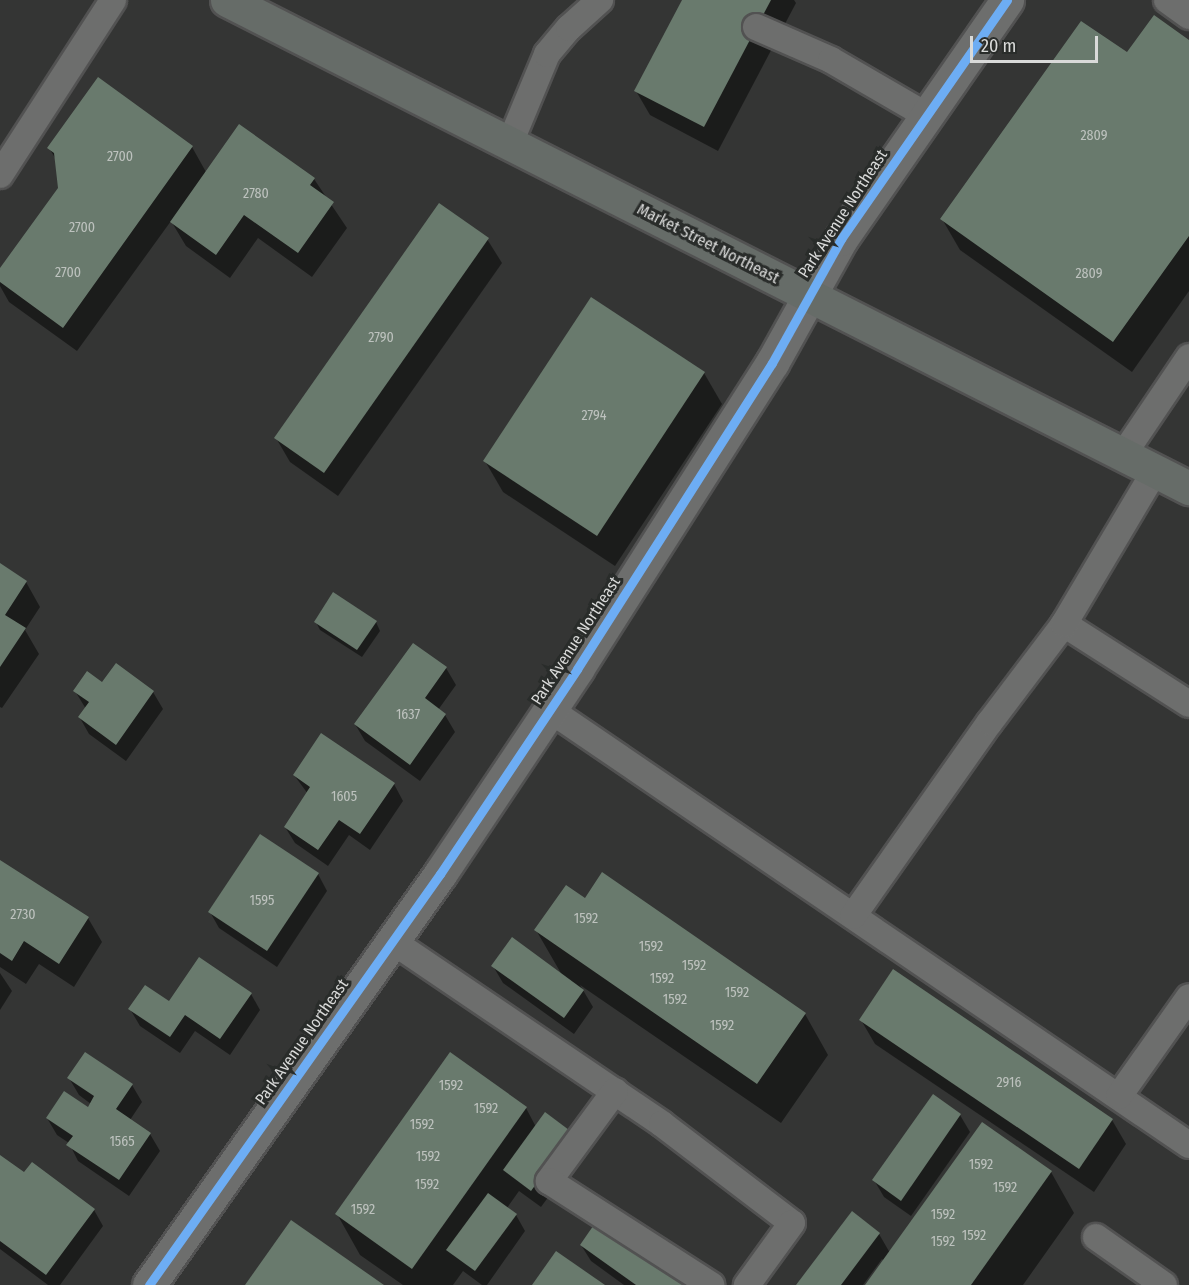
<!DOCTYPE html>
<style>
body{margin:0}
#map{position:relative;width:1189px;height:1285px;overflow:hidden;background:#343534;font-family:"Fira Sans Condensed",sans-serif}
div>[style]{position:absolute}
.shadow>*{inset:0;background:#0007}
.building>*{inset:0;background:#697a6d}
.roads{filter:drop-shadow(2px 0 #525252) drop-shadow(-2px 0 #525252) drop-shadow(0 2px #525252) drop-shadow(0 -2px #525252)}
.service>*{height:26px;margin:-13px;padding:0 13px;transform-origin:13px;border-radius:13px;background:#6d6e6d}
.tertiary>*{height:33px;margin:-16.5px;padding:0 16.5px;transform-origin:16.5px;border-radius:16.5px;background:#6d6e6d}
.primary>*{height:33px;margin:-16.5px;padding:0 16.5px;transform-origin:16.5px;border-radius:16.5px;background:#666c68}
.cycleway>*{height:9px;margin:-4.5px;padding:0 4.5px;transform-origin:4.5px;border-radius:4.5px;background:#6dadf4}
span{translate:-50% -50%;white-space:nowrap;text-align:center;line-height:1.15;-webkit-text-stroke:6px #292c2a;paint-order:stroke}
.number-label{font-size:14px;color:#bdc2be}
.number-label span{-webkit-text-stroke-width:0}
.street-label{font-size:16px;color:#d9dad9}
.scale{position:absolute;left:970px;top:36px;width:128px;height:27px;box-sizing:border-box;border:3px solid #d9dad9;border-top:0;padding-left:8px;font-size:18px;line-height:21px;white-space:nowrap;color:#d9dad9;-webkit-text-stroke:4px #292c2a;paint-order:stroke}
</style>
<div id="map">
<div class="shadow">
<div style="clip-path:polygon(684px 0,794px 0,796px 3px,718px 151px,650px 115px,636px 91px)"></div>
<div style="clip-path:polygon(1189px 42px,1189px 291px,1132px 372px,960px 250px,942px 219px,1127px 54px)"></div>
<div style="clip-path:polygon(192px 147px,206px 172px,314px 179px,347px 228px,312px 277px,258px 238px,230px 278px,186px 246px,171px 221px,77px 351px,9px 302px,0 286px,0 271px,60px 188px,57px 161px,49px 148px)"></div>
<div style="clip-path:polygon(487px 239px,502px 263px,338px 496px,290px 462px,276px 438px)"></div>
<div style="clip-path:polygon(704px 373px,722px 404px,615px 566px,503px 492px,485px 461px)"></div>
<div style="clip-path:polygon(0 565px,26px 582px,40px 607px,25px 630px,39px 654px,2px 708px,0 707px)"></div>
<div style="clip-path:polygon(316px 622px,376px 622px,380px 631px,362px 657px,320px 630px)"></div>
<div style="clip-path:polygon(413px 645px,446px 668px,456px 685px,438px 710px,445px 715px,455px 732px,420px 781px,365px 741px,355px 724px)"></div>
<div style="clip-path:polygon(102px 684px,153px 692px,163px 709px,126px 761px,89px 734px,80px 718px,86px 709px,75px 691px)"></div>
<div style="clip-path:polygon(294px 775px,394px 784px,403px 801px,370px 850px,349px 835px,328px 866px,295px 843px,285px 827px,308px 794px)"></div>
<div style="clip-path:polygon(0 862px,88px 918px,102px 942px,74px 987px,39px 964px,26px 984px,0 967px)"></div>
<div style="clip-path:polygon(318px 874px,327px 891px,277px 967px,219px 928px,210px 912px)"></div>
<div style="clip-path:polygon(585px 900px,805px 1014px,828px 1055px,781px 1123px,580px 985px,593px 1007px,574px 1034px,503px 983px,493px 966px,562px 975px,536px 930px)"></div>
<div style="clip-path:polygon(0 973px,12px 991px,0 1010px)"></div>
<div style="clip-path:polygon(251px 994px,260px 1010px,230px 1055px,195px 1031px,180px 1053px,140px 1026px,130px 1009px)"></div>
<div style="clip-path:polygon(861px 1020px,1112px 1120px,1126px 1144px,1094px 1192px,875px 1044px)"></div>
<div style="clip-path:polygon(86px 1054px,132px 1085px,142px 1102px,130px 1120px,150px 1134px,160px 1151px,129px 1196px,78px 1161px,69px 1143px,57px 1135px,47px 1118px,88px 1109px,91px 1104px,79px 1095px,69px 1078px)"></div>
<div style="clip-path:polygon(933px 1096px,960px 1115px,970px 1132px,911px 1216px,884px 1197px,874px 1180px)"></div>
<div style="clip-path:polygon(526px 1108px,536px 1127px,582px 1151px,541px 1207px,519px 1191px,507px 1208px,516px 1215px,525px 1231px,487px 1285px,482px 1285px,463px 1271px,453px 1285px,403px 1285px,360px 1255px,337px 1214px)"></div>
<div style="clip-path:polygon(0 1156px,25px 1174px,94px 1210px,103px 1226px,60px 1285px,48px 1285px,0 1249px)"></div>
<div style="clip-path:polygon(1051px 1172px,1074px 1213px,1023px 1285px,867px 1285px,884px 1261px,882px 1259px,863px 1285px,798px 1285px,879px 1234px,890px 1253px)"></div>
<div style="clip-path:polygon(581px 1245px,694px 1285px,624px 1285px,591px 1261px)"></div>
</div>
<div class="building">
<div style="clip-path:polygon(682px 0,771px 0,704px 127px,634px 91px)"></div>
<div style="clip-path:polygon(1154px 15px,1189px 40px,1189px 236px,1113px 342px,940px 219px,1081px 21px,1127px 52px)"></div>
<div style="clip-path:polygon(98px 77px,193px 146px,63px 328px,0 282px,0 268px,58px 188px,54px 153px,47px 148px)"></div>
<div style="clip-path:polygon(239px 124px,315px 178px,310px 185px,334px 202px,298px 253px,244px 215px,216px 255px,170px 222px)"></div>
<div style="clip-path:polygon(439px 203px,489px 238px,324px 473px,274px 438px)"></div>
<div style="clip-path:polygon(591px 297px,705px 372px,597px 536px,483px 461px)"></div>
<div style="clip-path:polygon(0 563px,27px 581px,5px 615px,26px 628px,0 667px)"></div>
<div style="clip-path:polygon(333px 592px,377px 621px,357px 650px,314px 622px)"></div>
<div style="clip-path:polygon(413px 643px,447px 667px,425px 698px,446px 714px,410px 765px,354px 724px)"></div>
<div style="clip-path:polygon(116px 663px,154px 691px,116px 745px,78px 717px,89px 702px,73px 691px,87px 671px,102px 682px)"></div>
<div style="clip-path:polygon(321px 733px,395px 783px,360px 834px,339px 820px,318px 850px,284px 827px,310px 787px,293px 775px)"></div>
<div style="clip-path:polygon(260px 834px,319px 873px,267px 951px,208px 912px)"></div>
<div style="clip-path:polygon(0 860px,89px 917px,59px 964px,24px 941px,12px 961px,0 953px)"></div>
<div style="clip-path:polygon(602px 872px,806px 1013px,757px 1084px,534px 930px,566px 885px,585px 898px)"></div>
<div style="clip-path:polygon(512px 937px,584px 990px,564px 1018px,491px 966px)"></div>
<div style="clip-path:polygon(199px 957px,252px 993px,220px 1039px,185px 1015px,170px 1037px,128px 1009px,145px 985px,169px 1001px)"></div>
<div style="clip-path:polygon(893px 969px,1113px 1119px,1079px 1169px,859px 1020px)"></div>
<div style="clip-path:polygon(85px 1052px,133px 1084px,116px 1109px,151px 1133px,119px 1180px,66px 1145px,73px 1136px,46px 1118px,64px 1091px,88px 1107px,94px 1096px,67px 1078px)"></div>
<div style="clip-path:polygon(450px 1052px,527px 1107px,412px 1269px,335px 1214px)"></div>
<div style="clip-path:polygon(933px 1094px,961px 1114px,901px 1201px,872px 1180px)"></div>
<div style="clip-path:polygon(545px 1112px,573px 1133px,531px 1191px,503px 1170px)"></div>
<div style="clip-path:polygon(982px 1122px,1052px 1171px,971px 1285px,865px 1285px)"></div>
<div style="clip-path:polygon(0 1155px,24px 1172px,32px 1162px,95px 1209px,46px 1275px,0 1241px)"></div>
<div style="clip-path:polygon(488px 1193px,517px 1214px,475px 1271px,446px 1250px)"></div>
<div style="clip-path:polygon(852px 1211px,880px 1233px,841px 1285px,796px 1285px)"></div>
<div style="clip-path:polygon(600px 1216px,696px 1285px,636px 1285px,580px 1245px)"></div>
<div style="clip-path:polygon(291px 1220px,384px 1285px,245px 1285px)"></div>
<div style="clip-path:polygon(556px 1251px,605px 1285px,532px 1285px)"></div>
</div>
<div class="roads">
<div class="service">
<div style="left:1167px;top:0;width:27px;rotate:36deg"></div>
<div style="left:756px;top:27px;width:82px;rotate:23.7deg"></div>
<div style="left:831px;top:60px;width:110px;rotate:30.1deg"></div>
<div style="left:510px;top:143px;width:96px;rotate:-67.4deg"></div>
<div style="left:547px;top:54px;width:34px;rotate:-50deg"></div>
<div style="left:569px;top:28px;width:42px;rotate:-42.1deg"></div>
<div style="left:0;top:175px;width:208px;rotate:-57.1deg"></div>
<div style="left:1123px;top:455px;width:118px;rotate:-56deg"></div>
<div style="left:1064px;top:624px;width:148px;rotate:32.6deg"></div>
<div style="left:550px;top:710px;width:773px;rotate:34.25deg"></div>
<div style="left:853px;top:916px;width:237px;rotate:-54.8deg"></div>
<div style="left:990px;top:722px;width:123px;rotate:-52.9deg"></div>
<div style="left:1064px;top:624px;width:178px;rotate:-59.3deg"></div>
<div style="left:392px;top:941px;width:326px;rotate:34.1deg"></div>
<div style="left:662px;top:1124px;width:163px;rotate:37.3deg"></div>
<div style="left:792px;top:1223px;width:77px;rotate:126deg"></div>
<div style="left:615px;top:1091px;width:112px;rotate:126.3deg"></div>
<div style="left:549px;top:1181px;width:193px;rotate:32.7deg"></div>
<div style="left:1119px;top:1096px;width:121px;rotate:-54.7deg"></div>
<div style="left:1096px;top:1237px;width:83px;rotate:35.2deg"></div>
</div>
<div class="tertiary">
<div style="left:149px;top:1285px;width:504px;rotate:-54.7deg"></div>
<div style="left:440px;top:874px;width:247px;rotate:-56.2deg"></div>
<div style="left:577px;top:669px;width:363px;rotate:-57.5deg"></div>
<div style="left:772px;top:363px;width:142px;rotate:-60.9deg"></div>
<div style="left:841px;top:239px;width:291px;rotate:-55.2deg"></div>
</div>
<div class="primary">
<div style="left:227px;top:0;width:1079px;rotate:26.9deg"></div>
</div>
</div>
<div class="cycleway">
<div style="left:149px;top:1285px;width:504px;rotate:-54.7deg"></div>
<div style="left:440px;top:874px;width:247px;rotate:-56.2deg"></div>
<div style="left:577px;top:669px;width:363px;rotate:-57.5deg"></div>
<div style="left:772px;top:363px;width:142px;rotate:-60.9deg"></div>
<div style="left:841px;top:239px;width:291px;rotate:-55.2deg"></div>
</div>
<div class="number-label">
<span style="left:1094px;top:136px">2809</span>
<span style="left:120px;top:157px">2700</span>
<span style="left:256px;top:194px">2780</span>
<span style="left:82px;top:228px">2700</span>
<span style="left:68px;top:273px">2700</span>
<span style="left:1089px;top:274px">2809</span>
<span style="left:381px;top:338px">2790</span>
<span style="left:594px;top:416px">2794</span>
<span style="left:408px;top:715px">1637</span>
<span style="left:344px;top:797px">1605</span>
<span style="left:262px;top:901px">1595</span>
<span style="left:23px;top:915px">2730</span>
<span style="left:586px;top:919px">1592</span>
<span style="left:651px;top:947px">1592</span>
<span style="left:694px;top:966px">1592</span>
<span style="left:662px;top:979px">1592</span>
<span style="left:737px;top:993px">1592</span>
<span style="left:675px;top:1000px">1592</span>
<span style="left:722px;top:1026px">1592</span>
<span style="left:1009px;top:1083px">2916</span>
<span style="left:451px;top:1086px">1592</span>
<span style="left:486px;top:1109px">1592</span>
<span style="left:422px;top:1125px">1592</span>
<span style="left:122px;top:1142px">1565</span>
<span style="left:428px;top:1157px">1592</span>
<span style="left:981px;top:1165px">1592</span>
<span style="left:427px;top:1185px">1592</span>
<span style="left:1005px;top:1188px">1592</span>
<span style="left:363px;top:1210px">1592</span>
<span style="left:943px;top:1215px">1592</span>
<span style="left:974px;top:1236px">1592</span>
<span style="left:943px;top:1242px">1592</span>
</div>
<div class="street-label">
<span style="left:843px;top:214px;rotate:-57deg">Park Avenue Northeast</span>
<span style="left:708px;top:244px;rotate:27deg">Market Street Northeast</span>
<span style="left:576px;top:641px;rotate:-57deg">Park Avenue Northeast</span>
<span style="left:302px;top:1042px;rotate:-55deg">Park Avenue Northeast</span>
</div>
<div class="scale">20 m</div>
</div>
